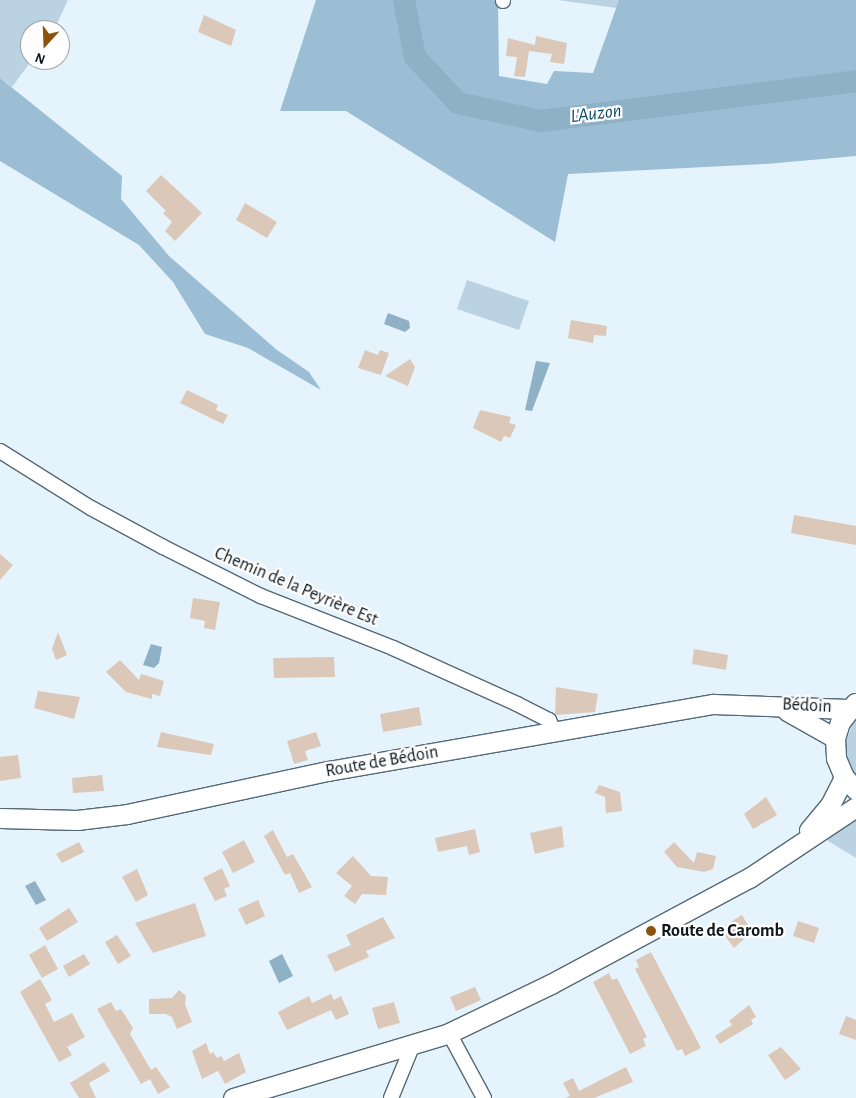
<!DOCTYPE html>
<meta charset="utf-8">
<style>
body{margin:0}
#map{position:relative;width:856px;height:1098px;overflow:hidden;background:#e5f3fc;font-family:"Alegreya Sans",sans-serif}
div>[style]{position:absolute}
.green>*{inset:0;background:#bad2e1}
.forest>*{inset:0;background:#9bbed4}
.water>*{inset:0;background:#8eb1c6}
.river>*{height:22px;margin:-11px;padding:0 11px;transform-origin:11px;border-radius:11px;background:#8eb1c6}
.building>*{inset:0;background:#dcc8b8}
.roads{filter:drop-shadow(1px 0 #556976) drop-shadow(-1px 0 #556976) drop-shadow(0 1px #556976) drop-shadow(0 -1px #556976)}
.street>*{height:14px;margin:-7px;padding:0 7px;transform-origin:7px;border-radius:7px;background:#fff}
.secondary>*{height:19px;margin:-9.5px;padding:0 9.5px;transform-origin:9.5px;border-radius:9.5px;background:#fff}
.dots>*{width:14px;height:14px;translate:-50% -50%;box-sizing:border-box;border:2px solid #fefefe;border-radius:50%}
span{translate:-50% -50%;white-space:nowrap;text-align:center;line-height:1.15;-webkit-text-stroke:4.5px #fefefe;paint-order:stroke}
.street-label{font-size:18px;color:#0f171c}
.poi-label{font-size:18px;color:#0f171c;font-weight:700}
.left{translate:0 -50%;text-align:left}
.water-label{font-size:19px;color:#084a68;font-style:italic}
.north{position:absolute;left:20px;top:20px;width:50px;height:50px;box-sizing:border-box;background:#fefefe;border:1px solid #9ea2a4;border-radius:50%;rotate:200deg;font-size:14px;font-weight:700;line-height:20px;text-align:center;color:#0f171c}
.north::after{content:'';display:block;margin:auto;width:18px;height:22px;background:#8d530e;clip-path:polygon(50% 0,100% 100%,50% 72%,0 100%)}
</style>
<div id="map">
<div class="green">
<div style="clip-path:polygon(0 0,68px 0,54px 30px,30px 30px,32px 60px,12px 87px,0 78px)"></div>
<div style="clip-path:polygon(557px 0,619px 0,617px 8px)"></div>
<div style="clip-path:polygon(467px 280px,529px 301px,519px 330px,457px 309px)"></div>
<div style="clip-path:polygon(856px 715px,856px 776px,847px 760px,845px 744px)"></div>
<div style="clip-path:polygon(856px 817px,856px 858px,825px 839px)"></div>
</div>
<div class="forest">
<div style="clip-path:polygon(316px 0,498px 0,499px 76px,547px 84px,554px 71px,593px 73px,619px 0,856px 0,856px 156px,766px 164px,568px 174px,555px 242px,346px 111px,280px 111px)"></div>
<div style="clip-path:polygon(0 78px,122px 176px,121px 199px,169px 256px,277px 350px,309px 372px,321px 390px,248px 348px,205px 334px,173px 282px,139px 245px,0 161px)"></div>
</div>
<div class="water">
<div style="clip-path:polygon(388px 313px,409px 321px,410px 328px,405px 332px,384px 324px)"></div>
<div style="clip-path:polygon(536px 361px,550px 363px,532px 411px,525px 410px)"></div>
<div style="clip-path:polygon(151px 644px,162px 647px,159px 663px,154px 668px,143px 665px)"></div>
<div style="clip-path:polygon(35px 881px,46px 900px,36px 905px,25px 886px)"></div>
<div style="clip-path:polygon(282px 954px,293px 976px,279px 983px,269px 961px)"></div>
</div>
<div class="river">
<div style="left:404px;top:0;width:58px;rotate:79.1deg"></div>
<div style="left:415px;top:57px;width:63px;rotate:46.9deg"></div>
<div style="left:458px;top:103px;width:85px;rotate:12.2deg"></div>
<div style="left:541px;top:121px;width:318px;rotate:-7.2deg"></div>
</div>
<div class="building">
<div style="clip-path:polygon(204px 15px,236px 30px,231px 46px,198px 32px)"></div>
<div style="clip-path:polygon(536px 36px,567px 43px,564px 64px,550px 62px,552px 54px,529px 51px,525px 77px,514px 76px,517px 57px,506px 56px,508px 38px,535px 45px)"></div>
<div style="clip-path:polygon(161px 175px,202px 213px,175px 241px,165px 231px,172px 222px,163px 213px,166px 211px,146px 191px)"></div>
<div style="clip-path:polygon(245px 203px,277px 222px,267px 238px,236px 220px)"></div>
<div style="clip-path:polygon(571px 320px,607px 326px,606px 336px,594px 335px,593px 343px,568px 338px)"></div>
<div style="clip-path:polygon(365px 350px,378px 355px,380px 350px,389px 353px,381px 375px,358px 368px)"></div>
<div style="clip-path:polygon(410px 359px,415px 367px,408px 386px,385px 376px)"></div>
<div style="clip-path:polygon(187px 390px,218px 405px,216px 410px,228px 415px,223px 424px,180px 403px)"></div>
<div style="clip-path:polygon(480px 410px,511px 417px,509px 423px,516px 425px,510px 438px,504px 436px,501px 442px,473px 428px)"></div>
<div style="clip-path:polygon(794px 515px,856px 526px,856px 545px,791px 533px)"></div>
<div style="clip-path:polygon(0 554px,13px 565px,0 580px)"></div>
<div style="clip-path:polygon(193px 598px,220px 602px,215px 630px,204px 628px,205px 621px,190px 618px)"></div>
<div style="clip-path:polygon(58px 632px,67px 655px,56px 660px,52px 649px)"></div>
<div style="clip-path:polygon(694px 649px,728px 655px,726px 670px,692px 664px)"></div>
<div style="clip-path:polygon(334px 657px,335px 677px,274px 678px,273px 658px)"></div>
<div style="clip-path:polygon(120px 660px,139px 680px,141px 674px,164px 681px,160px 696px,152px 694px,152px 699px,126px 692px,106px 672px)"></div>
<div style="clip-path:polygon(556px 687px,598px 694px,595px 712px,555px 715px)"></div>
<div style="clip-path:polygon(38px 691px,80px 697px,74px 719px,34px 708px)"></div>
<div style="clip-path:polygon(419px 707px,422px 725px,383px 732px,380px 714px)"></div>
<div style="clip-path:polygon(161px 732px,214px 744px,211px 755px,157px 747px)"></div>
<div style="clip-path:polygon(316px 732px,321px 746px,305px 751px,308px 760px,294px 764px,287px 741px)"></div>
<div style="clip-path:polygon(18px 755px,21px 778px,0 781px,0 757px)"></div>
<div style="clip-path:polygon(102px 775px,104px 791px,73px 793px,72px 778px)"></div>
<div style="clip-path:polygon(599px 785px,620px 792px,622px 811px,606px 813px,605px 797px,595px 793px)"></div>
<div style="clip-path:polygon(766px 797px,777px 815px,753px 829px,744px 814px)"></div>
<div style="clip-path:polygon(562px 826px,564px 847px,535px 854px,530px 833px)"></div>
<div style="clip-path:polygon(475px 829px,480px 852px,469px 855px,467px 846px,438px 852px,435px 838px)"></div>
<div style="clip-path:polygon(273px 830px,287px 857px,293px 854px,312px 887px,299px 893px,290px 873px,285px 875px,264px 836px)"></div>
<div style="clip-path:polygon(244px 840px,255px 862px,233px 873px,222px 852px)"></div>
<div style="clip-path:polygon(79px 842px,84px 852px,62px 863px,56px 854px)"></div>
<div style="clip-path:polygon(674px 842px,694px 863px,697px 852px,716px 856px,713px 869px,704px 872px,677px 867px,664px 852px)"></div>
<div style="clip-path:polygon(353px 856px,371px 876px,388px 877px,386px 895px,362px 894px,355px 904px,344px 896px,352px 886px,336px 873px)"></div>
<div style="clip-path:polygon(222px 868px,230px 886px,224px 889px,227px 896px,215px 901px,203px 878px)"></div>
<div style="clip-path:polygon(137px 869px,148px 895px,136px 902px,122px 877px)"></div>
<div style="clip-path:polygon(258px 900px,265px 916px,246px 925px,238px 909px)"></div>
<div style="clip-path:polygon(195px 903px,206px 936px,153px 953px,135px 923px)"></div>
<div style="clip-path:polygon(69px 908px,78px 922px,47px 941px,39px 928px)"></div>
<div style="clip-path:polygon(742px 915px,752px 932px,734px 948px,723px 933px,728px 929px,726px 925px)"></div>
<div style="clip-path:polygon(383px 917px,395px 938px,366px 951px,369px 957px,335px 972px,327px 955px,351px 945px,346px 935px)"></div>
<div style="clip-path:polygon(798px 921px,819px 928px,814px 943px,793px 936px)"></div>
<div style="clip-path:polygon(117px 935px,131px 956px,118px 964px,105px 942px)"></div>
<div style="clip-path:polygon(45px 945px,58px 969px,42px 978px,29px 955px)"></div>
<div style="clip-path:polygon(651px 952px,701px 1048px,685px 1056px,682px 1049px,677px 1051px,635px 969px,639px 967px,636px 960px)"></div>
<div style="clip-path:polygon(84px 954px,90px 964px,69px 977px,63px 966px)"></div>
<div style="clip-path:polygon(609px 973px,612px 980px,617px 978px,647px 1037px,643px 1039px,646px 1046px,630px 1054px,593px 982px)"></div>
<div style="clip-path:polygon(40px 979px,52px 1000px,45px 1004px,54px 1022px,72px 1013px,85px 1037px,67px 1047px,72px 1055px,59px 1062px,20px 992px)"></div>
<div style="clip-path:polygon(475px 987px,481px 1000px,456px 1011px,450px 997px)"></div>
<div style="clip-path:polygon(179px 990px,186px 996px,185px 1004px,192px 1022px,177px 1029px,172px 1017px,166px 1014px,149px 1014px,149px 999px,172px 998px)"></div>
<div style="clip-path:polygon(331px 994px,334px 1000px,341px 996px,349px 1014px,336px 1020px,331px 1010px,287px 1030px,278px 1012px,309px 996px,312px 1003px)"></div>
<div style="clip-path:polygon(111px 1002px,116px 1011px,121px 1009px,133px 1028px,130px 1034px,151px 1070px,156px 1067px,170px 1087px,158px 1094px,150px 1079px,141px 1084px,97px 1009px)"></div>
<div style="clip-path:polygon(394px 1002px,400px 1023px,378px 1029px,372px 1008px)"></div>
<div style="clip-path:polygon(749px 1005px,756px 1017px,751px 1020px,753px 1024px,720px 1044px,715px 1036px,732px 1025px,729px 1021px)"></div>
<div style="clip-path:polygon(846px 1016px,856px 1020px,856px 1040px,839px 1034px)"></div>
<div style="clip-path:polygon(206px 1043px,210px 1054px,213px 1052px,217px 1058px,221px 1056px,224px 1061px,239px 1053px,246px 1072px,225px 1084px,218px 1071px,202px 1079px,192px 1051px)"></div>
<div style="clip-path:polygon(781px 1047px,801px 1069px,785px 1080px,768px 1055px)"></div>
<div style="clip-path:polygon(104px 1062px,110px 1071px,89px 1083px,96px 1098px,79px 1098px,70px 1083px)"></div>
<div style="clip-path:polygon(626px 1067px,633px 1082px,594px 1098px,565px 1098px,570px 1096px,563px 1083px,573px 1078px,579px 1091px)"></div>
</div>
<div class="roads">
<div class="street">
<div style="left:503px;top:0;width:1px;rotate:90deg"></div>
<div style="left:0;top:451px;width:107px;rotate:32.1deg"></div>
<div style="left:91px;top:508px;width:82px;rotate:28.4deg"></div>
<div style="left:163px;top:547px;width:110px;rotate:26.6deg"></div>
<div style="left:261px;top:596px;width:142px;rotate:21.5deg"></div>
<div style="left:393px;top:648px;width:136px;rotate:24.3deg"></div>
<div style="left:517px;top:704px;width:36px;rotate:27deg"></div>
<div style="left:549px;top:720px;width:13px;rotate:67deg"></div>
<div style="left:449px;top:1033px;width:74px;rotate:61.7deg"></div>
<div style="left:391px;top:1098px;width:58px;rotate:-67.8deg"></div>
</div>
<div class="secondary">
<div style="left:855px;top:703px;width:24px;rotate:128deg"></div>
<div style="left:840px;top:722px;width:17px;rotate:107deg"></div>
<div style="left:835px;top:738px;width:20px;rotate:87deg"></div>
<div style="left:836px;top:758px;width:21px;rotate:67deg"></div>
<div style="left:844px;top:777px;width:18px;rotate:47deg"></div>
<div style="left:787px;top:711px;width:55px;rotate:29.4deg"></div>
<div style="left:0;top:818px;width:77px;rotate:1.5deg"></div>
<div style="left:77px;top:820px;width:50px;rotate:-6.8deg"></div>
<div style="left:127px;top:814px;width:206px;rotate:-12.1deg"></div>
<div style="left:328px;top:771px;width:391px;rotate:-9.9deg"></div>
<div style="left:713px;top:704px;width:135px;rotate:2.1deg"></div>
<div style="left:809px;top:830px;width:33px;rotate:-50deg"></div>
<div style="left:830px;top:805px;width:31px;rotate:-63deg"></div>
<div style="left:233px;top:1098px;width:226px;rotate:-16.7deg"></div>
<div style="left:449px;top:1033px;width:113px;rotate:-25.7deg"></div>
<div style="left:551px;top:984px;width:225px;rotate:-28.2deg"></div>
<div style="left:749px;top:878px;width:128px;rotate:-33.6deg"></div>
</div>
</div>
<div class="dots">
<div style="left:651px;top:931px;background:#8d530e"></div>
</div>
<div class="street-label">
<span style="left:296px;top:587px;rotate:23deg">Chemin de la Peyrière Est</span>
<span style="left:807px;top:706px;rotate:3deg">Bédoin</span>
<span style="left:382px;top:762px;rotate:-10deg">Route de Bédoin</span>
</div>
<div class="poi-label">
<span class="left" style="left:661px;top:931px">Route de Caromb</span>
</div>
<div class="water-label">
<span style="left:596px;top:114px;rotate:-7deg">L'Auzon</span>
</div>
<div class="north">N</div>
</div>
